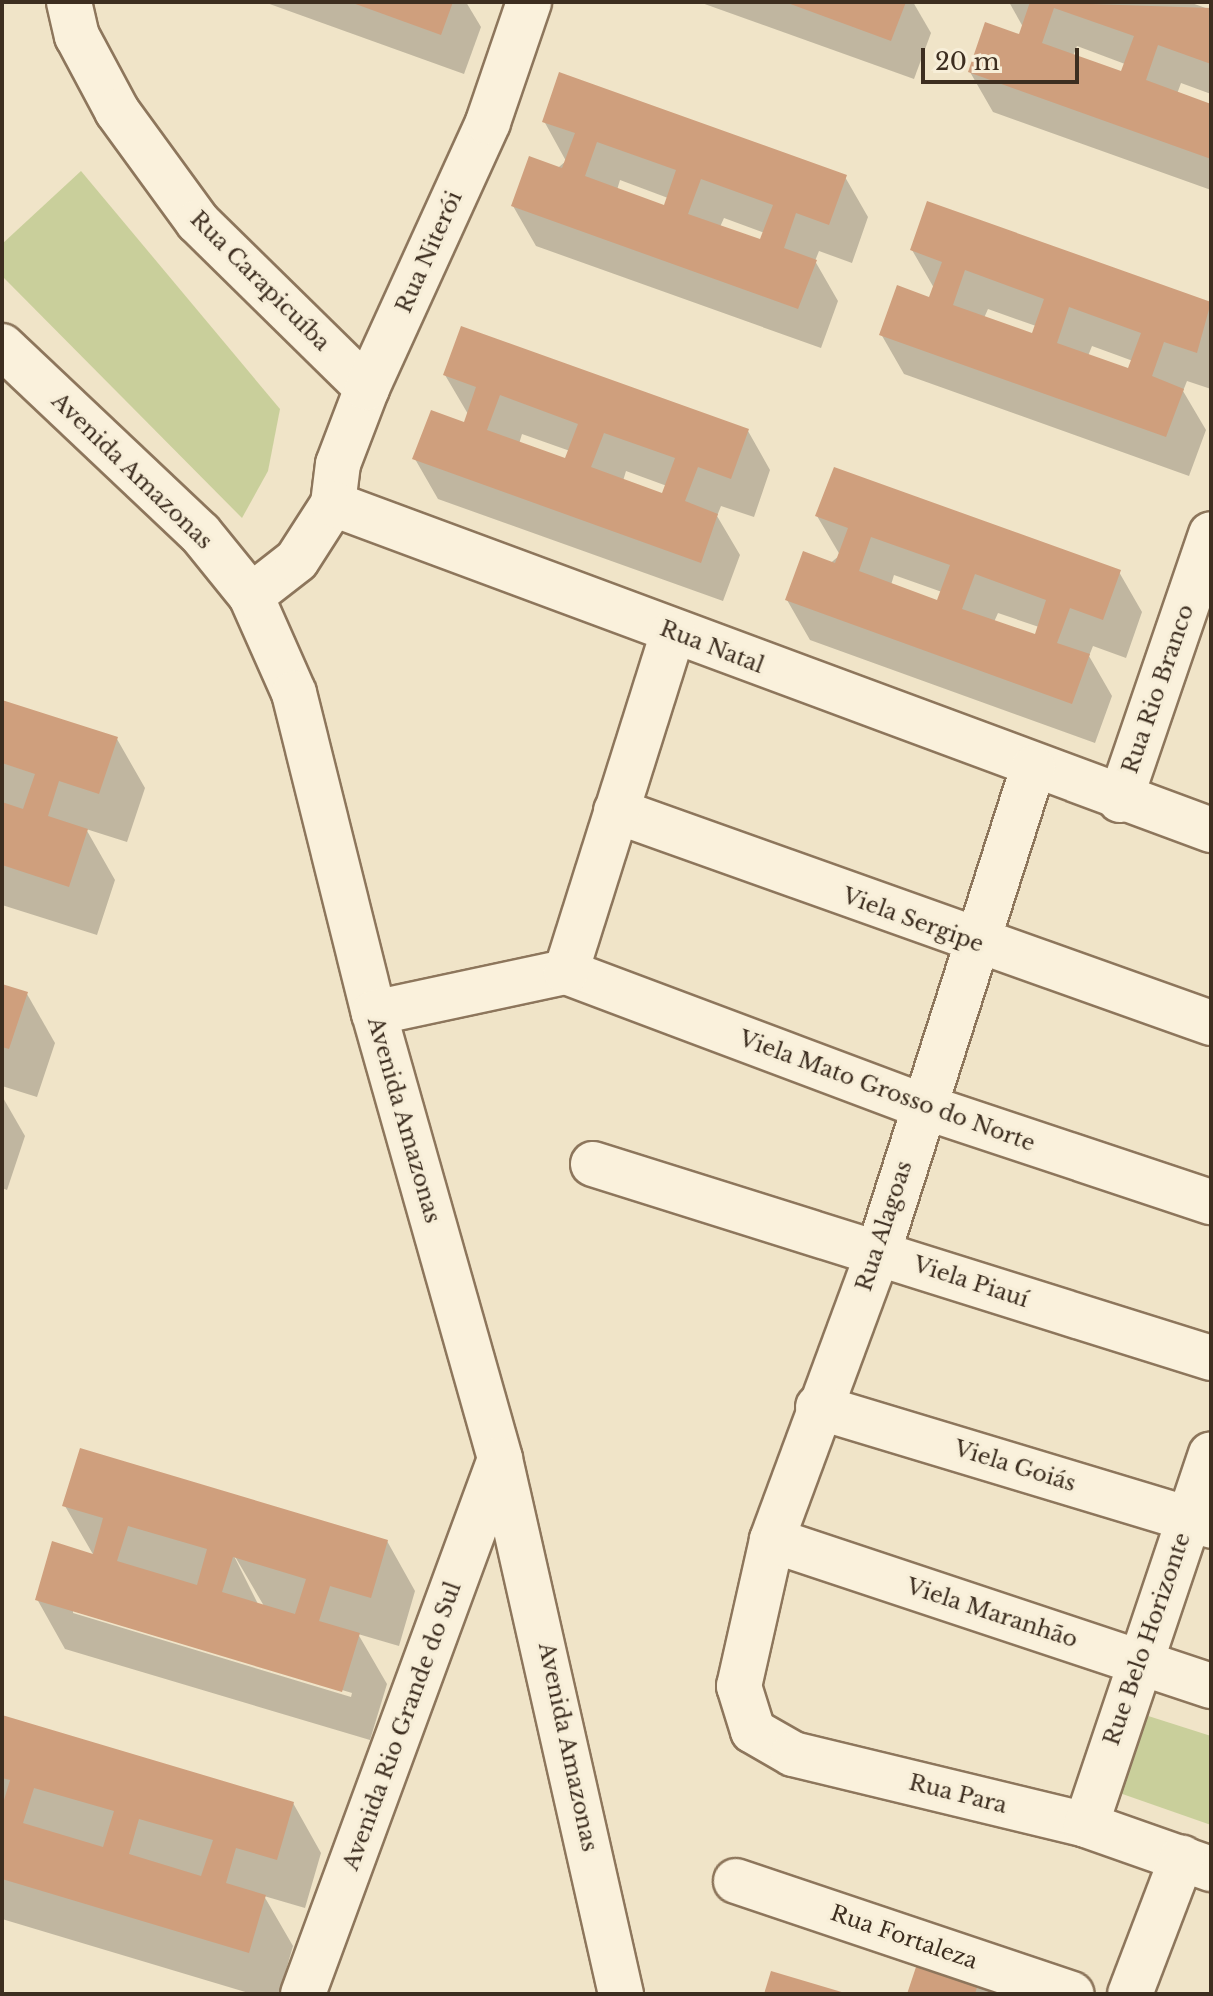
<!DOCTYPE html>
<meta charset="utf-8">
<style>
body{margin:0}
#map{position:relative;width:1213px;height:1996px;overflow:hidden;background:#f0e4c8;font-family:"Libre Baskerville",serif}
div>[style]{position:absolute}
.green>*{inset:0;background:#c9cf9b}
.shadow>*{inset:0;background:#0003}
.building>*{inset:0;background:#cf9f7d}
.roads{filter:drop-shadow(2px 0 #8d765c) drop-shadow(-2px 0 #8d765c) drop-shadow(0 2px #8d765c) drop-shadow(0 -2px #8d765c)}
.minor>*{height:44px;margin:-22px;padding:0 22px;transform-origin:22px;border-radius:22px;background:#faf1dc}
span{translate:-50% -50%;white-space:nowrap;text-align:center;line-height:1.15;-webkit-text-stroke:6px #f7eed8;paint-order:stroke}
.street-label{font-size:22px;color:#3d2e20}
.frame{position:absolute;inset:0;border:4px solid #3d2e20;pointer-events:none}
.scale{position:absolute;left:921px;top:48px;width:158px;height:36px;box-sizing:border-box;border:4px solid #3d2e20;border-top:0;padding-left:10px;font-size:24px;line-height:28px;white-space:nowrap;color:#3d2e20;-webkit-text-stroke:6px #f7eed8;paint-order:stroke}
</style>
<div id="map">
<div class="green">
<div style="clip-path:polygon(81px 171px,280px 409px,268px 471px,242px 518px,2px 276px,2px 244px)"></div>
<div style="clip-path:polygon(1142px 1714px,1211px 1736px,1211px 1825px,1111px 1790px)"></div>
</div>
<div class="shadow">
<div style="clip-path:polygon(264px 2px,466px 2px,481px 27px,464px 74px)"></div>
<div style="clip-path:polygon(699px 2px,913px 2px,931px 33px,914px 79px)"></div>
<div style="clip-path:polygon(evenodd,1009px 2px,1189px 2px,1211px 10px,1211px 94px,1181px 83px,1177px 94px,1211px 106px,1211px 190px,993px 112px,970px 72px,1020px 36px,1023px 27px,1009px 2px,1077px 46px,1125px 64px,1122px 73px,1073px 56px,1077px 46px)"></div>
<div style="clip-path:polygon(evenodd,544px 121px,845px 177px,868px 217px,852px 263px,819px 251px,815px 261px,838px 301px,821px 348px,536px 246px,513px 206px,566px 161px,544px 121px,620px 180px,668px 198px,665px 208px,617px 190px,620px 180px,544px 121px,724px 218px,765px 233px,762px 242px,720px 227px,724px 218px)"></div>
<div style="clip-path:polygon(evenodd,928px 203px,1211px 305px,1211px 389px,1187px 381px,1183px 391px,1206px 430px,1189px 476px,904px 374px,881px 334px,930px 300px,934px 288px,912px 250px,928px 203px,988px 309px,1036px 326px,1033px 336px,984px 318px,988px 309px,928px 203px,1092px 346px,1133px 361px,1129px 371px,1088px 356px,1092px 346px)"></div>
<div style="clip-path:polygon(evenodd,445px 375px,748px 431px,770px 470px,754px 517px,721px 506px,717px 516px,740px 555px,723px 601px,438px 499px,415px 459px,465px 425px,468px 414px,445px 375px,522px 434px,570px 451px,567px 461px,519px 444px,522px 434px,445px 375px,626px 471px,667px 486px,664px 496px,623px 481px,626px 471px)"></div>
<div style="clip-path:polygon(evenodd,817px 516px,1119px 572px,1142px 612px,1126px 658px,1093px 646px,1089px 656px,1112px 696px,1095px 743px,810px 640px,787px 600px,840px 555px,817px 516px,894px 575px,942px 592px,938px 602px,891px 585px,894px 575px,817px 516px,998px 613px,1039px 627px,1036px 637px,994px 622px,998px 613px)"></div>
<div style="clip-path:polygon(2px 702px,117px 739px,145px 788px,127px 842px,86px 829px,115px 880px,97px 935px,2px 905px)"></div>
<div style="clip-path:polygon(2px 986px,27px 994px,55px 1043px,37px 1097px,2px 1086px)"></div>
<div style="clip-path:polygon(2px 1096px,25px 1136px,7px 1190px,2px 1188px)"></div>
<div style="clip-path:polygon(evenodd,65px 1506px,387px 1541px,415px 1591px,399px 1646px,358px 1634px,387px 1684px,370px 1740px,65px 1649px,37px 1599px,94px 1556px,65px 1506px,230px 1548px,264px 1606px,259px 1606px,230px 1548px,65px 1506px,73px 1609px,352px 1693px,351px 1697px,73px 1613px,73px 1609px)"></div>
<div style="clip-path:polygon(2px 1717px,293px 1803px,321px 1853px,305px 1908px,264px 1896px,293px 1946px,279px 1994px,252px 1994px,2px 1919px)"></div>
<div style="clip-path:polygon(980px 1975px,991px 1994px,909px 1994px)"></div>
</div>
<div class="building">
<div style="clip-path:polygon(350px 2px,453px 2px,441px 35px)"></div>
<div style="clip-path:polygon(785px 2px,906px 2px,891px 41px)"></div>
<div style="clip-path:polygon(evenodd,1030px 2px,1211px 8px,1211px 64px,1158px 45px,1146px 80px,1211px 104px,1211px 159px,968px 72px,985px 22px,1019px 34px,1030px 2px,1054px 8px,1134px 36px,1121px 71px,1042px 43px,1054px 8px)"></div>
<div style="clip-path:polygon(evenodd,559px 72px,847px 175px,829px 225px,796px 213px,784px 248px,817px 260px,798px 309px,511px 206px,529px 156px,562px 168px,575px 133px,542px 122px,559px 72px,597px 142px,676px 170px,664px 205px,585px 176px,597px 142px,559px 72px,701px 179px,773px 205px,760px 239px,688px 214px,701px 179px)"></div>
<div style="clip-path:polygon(evenodd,927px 201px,1211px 302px,1197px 353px,1164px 342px,1152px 376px,1184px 389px,1166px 437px,879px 335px,897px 285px,929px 297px,942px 262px,910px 250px,927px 201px,965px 270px,1044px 299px,1032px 333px,953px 305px,965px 270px,927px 201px,1069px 307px,1141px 333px,1128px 368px,1057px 343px,1069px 307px)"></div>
<div style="clip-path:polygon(evenodd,461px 326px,749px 429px,731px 479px,698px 467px,685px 501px,718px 514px,701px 563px,412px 459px,431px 410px,464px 422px,476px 387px,443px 375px,461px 326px,500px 395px,578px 424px,565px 458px,487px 430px,500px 395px,461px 326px,604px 433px,675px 458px,662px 493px,591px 467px,604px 433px)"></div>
<div style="clip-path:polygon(evenodd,834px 467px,1121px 570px,1103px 620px,1070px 608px,1057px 643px,1090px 654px,1072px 704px,785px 600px,803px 551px,835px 563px,848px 528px,815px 516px,834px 467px,871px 537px,950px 565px,937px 600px,859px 571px,871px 537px,834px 467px,975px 574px,1046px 600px,1035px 634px,962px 609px,975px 574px)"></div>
<div style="clip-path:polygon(2px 700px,118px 737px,99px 794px,59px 781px,48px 816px,88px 829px,69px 887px,2px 865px,2px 802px,23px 809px,35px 774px,2px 763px)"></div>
<div style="clip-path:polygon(2px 984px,28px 992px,9px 1049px,2px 1047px)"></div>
<div style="clip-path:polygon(evenodd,80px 1448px,388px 1540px,371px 1598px,330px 1586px,319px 1621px,360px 1633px,342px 1692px,35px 1600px,52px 1541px,93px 1554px,103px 1518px,62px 1506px,80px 1448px,128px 1526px,207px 1549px,197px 1585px,117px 1561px,128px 1526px,80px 1448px,233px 1557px,306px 1579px,295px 1614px,222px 1592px,233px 1557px)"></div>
<div style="clip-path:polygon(evenodd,2px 1715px,294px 1802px,277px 1860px,236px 1848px,226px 1883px,266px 1895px,249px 1953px,2px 1879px,2px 1807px,10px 1780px,2px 1778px,2px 1715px,34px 1788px,114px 1811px,103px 1847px,23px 1823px,34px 1788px,2px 1715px,139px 1819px,213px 1840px,201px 1876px,129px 1854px,139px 1819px)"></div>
<div style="clip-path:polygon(920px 1955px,981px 1974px,975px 1994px,907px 1994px)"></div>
<div style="clip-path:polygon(771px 1971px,845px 1993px,844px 1994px,764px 1994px)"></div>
</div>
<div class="roads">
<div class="minor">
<div style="left:69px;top:2px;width:35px;rotate:77deg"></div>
<div style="left:77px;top:36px;width:85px;rotate:61.9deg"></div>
<div style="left:117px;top:111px;width:137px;rotate:53.9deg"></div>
<div style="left:198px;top:222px;width:237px;rotate:44.5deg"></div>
<div style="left:2px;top:346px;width:272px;rotate:43.4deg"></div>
<div style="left:200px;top:533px;width:81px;rotate:51deg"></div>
<div style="left:251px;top:596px;width:106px;rotate:66.1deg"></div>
<div style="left:294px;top:693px;width:330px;rotate:76deg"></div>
<div style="left:374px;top:1013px;width:463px;rotate:74.2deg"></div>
<div style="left:500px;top:1459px;width:549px;rotate:77.26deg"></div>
<div style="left:333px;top:504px;width:40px;rotate:-82.9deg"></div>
<div style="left:338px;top:464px;width:81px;rotate:-69.1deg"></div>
<div style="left:367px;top:388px;width:292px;rotate:-65.5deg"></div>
<div style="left:488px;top:122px;width:127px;rotate:-71.1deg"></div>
<div style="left:251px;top:596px;width:58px;rotate:-38deg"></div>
<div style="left:297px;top:560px;width:67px;rotate:-57.3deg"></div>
<div style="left:333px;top:504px;width:937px;rotate:20.37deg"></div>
<div style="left:1033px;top:768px;width:509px;rotate:107.72deg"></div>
<div style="left:878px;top:1253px;width:306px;rotate:110.3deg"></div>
<div style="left:772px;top:1540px;width:150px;rotate:102.7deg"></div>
<div style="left:739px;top:1686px;width:47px;rotate:72.7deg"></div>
<div style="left:753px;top:1731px;width:46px;rotate:29.9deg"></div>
<div style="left:793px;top:1754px;width:301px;rotate:13.6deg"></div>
<div style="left:1086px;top:1825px;width:133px;rotate:19.4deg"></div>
<div style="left:1120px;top:800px;width:281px;rotate:-71.1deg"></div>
<div style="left:616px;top:811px;width:632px;rotate:19.61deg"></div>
<div style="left:566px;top:972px;width:380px;rotate:20.6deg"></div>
<div style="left:922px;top:1106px;width:305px;rotate:18.4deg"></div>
<div style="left:374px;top:1013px;width:196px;rotate:-12.1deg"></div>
<div style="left:566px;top:972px;width:356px;rotate:-72.5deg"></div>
<div style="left:593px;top:1164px;width:648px;rotate:17.43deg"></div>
<div style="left:818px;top:1407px;width:411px;rotate:16.8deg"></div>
<div style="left:772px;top:1540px;width:463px;rotate:18.4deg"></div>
<div style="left:1086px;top:1825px;width:391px;rotate:-71.4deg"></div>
<div style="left:736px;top:1881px;width:354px;rotate:18.6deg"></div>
<div style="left:303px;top:1994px;width:570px;rotate:-69.79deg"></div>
<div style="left:1130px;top:1994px;width:146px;rotate:-69.1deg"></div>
</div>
</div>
<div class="street-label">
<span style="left:429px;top:252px;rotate:-66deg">Rua Niterói</span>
<span style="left:260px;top:281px;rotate:45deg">Rua Carapicuíba</span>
<span style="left:132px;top:471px;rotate:44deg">Avenida Amazonas</span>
<span style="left:712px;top:647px;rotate:21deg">Rua Natal</span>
<span style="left:1158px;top:689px;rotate:-71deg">Rua Rio Branco</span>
<span style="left:913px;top:920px;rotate:20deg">Viela Sergipe</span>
<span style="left:887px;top:1091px;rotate:20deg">Viela Mato Grosso do Norte</span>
<span style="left:404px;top:1120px;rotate:74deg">Avenida Amazonas</span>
<span style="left:884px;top:1226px;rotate:-72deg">Rua Alagoas</span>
<span style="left:971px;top:1282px;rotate:18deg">Viela Piauí</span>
<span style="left:1015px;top:1466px;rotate:17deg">Viela Goiás</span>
<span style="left:992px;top:1613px;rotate:18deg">Viela Maranhão</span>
<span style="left:1147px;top:1639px;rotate:-71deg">Rue Belo Horizonte</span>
<span style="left:402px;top:1726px;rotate:-70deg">Avenida Rio Grande do Sul</span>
<span style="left:568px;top:1747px;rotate:78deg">Avenida Amazonas</span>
<span style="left:958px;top:1794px;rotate:14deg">Rua Para</span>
<span style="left:904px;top:1937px;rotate:19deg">Rua Fortaleza</span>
</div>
<div class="frame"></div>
<div class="scale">20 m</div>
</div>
